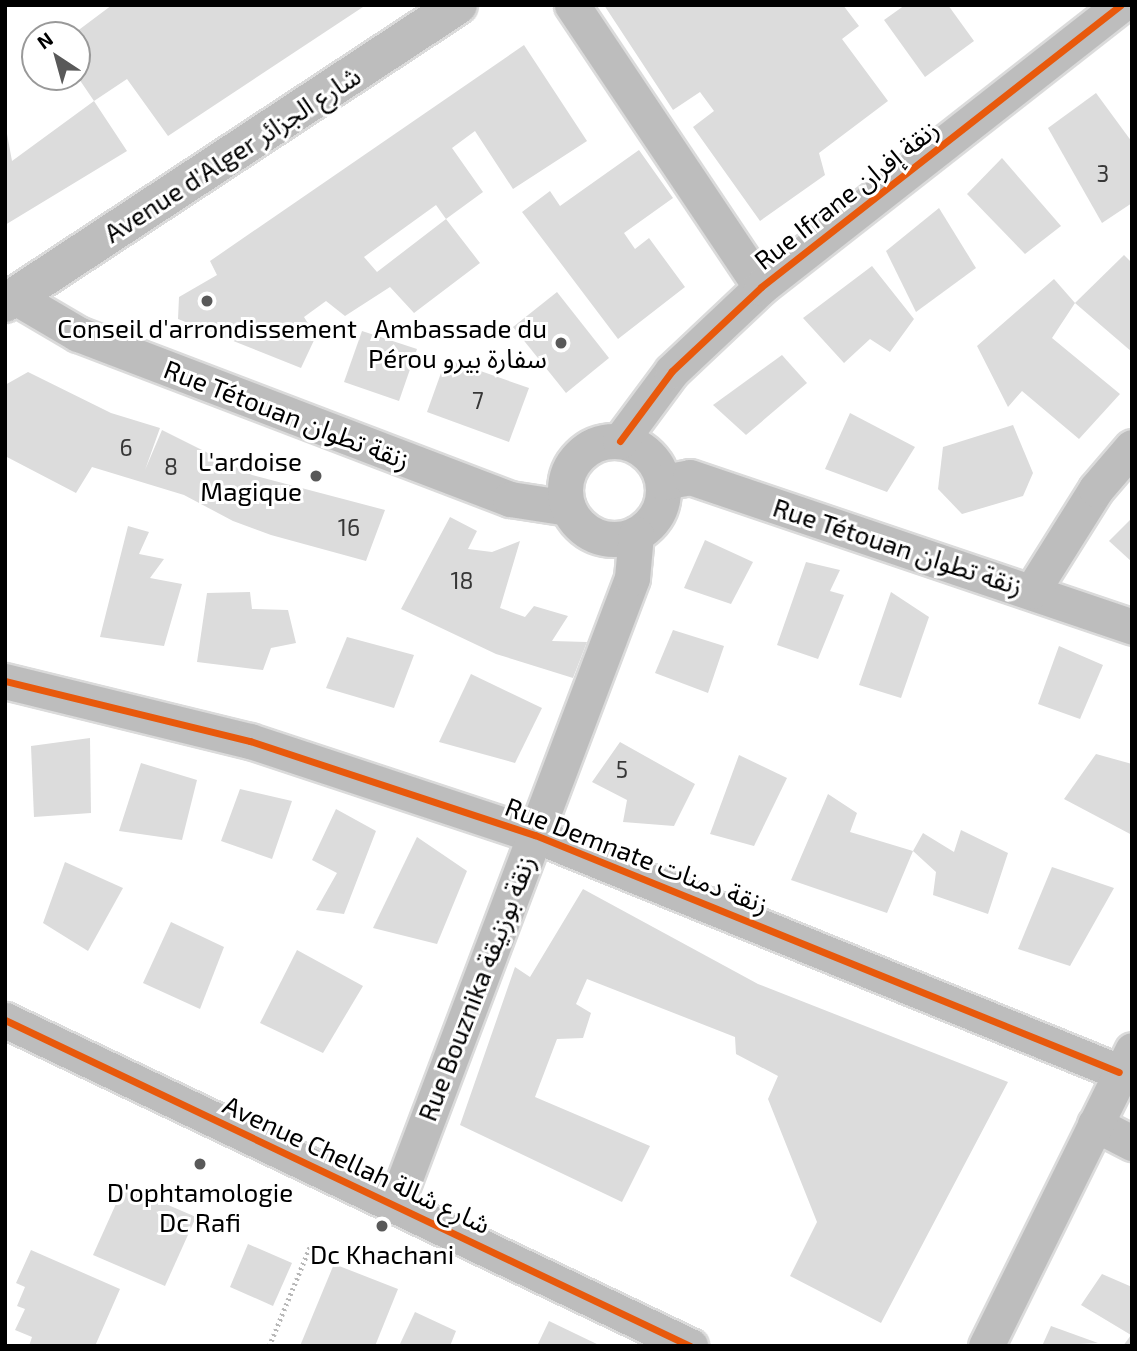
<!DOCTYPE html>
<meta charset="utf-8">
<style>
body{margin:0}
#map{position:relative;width:1137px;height:1351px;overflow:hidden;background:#fff;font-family:"Exo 2","Noto Sans Arabic",sans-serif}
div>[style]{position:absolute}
.building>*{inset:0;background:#dcdcdc}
.path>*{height:4.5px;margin-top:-2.25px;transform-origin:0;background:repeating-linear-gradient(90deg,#b8b8b8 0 2px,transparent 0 5.5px)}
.roads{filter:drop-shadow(2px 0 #dbdbdb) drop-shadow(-2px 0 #dbdbdb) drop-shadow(0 2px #dbdbdb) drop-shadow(0 -2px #dbdbdb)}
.minor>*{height:35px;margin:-17.5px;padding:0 17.5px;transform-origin:17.5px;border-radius:17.5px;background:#bdbdbd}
.minor>.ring{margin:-17.5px;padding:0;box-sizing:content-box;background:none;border:35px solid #bdbdbd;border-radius:50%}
.major>*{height:38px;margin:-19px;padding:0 19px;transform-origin:19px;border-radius:19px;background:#bdbdbd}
.cycleway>*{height:7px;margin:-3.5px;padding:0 3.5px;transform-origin:3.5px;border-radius:3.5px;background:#e8590c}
.dots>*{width:19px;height:19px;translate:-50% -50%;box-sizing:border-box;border:4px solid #fff;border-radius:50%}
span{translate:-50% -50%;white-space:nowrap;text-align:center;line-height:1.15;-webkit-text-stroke:6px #fff;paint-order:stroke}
.number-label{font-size:23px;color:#373737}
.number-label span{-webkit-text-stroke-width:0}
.street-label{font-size:26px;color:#000}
.poi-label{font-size:26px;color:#000}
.right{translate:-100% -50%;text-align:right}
.frame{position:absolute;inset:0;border:7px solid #000;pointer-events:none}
.north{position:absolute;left:21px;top:21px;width:70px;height:70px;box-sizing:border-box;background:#fff;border:2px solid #999;border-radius:50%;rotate:324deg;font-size:19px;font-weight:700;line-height:28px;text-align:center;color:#000}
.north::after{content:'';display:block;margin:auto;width:24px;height:32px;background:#595959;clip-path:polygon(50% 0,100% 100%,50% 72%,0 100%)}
</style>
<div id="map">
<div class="building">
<div style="clip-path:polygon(112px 5px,366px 5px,168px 136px,127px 79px,94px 101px,127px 151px,5px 225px,5px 123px,12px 161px,94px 101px,77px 76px,77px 35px,72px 35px)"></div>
<div style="clip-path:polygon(604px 5px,843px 5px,859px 26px,842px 39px,888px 101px,819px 153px,825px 175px,760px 221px,693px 127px,714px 111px,700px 92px,673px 110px)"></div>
<div style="clip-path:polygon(905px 5px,948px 5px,974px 41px,925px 77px,884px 20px)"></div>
<div style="clip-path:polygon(524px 45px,587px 141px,513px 189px,475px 131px,452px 148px,483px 192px,446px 219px,436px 205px,364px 257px,377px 272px,446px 219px,480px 263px,414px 313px,390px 287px,345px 316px,326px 301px,304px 317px,316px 336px,301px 368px,178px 319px,179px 297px,217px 275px,210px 261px)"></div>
<div style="clip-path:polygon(1096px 93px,1132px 142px,1132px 203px,1102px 223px,1048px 128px)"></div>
<div style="clip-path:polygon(639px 150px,673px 198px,624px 233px,635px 249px,649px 238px,685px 287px,618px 339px,522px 212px,550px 191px,560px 206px)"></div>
<div style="clip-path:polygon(1002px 158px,1061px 226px,1025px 254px,967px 194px)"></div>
<div style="clip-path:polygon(939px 208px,976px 268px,916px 312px,886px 251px)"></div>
<div style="clip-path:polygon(1124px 255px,1132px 263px,1132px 352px,1075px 303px)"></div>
<div style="clip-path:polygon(872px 266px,914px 319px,890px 352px,870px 339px,844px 363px,803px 318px)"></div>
<div style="clip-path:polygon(1054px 279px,1075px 303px,1052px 338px,1120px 394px,1079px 439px,1022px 391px,1008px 407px,977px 346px)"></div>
<div style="clip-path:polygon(557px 292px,609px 358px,566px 393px,513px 327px)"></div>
<div style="clip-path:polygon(362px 331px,417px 349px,399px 401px,344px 382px)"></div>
<div style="clip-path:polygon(782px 355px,807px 383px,746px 435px,713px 405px)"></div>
<div style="clip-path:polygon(446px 359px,529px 388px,509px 442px,427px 412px)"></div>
<div style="clip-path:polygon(28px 372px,111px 413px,160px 428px,145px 470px,162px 430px,252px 475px,385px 510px,366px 561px,271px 535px,233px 521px,184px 495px,92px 467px,76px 493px,5px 456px,5px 385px)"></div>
<div style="clip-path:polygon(850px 413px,915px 447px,887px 492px,825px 469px)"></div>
<div style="clip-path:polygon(1013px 425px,1033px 473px,1023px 496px,962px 514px,938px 489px,943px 447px)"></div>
<div style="clip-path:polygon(450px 517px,477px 531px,468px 549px,492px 552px,520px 541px,500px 608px,525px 617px,534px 606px,568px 616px,552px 641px,587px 642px,573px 678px,496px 654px,401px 609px)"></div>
<div style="clip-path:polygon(1132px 518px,1132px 562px,1109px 541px)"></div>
<div style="clip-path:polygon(128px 526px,149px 532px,139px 554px,164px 559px,150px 578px,182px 584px,164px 646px,100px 637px)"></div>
<div style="clip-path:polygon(705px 540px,753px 562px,731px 604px,684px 588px)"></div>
<div style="clip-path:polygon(806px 562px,840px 570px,830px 591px,844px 595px,818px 659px,777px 645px)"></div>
<div style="clip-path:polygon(250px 592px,252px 609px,288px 610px,296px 643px,271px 648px,263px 670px,197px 662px,207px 593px)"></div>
<div style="clip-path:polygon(891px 592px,929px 617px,901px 698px,859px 685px)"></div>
<div style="clip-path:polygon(673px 630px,724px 646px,708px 693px,655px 673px)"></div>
<div style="clip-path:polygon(347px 637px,414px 655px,394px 708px,326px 688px)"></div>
<div style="clip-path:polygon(1059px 646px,1103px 665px,1080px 719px,1038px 704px)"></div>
<div style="clip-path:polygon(471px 674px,542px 708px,515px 763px,439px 742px)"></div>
<div style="clip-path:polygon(90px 738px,91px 813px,34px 817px,31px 746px)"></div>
<div style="clip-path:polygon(620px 742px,695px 784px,674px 826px,623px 822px,627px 800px,592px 782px)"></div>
<div style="clip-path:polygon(1096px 754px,1132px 764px,1132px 835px,1064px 799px)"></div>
<div style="clip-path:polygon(739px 755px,787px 778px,754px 846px,710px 834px)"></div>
<div style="clip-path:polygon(141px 763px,197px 780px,182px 840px,119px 831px)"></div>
<div style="clip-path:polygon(240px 789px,292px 801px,272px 859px,221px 841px)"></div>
<div style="clip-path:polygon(828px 794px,857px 813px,850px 832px,913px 851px,923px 833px,954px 852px,961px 830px,1008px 853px,988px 914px,933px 895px,936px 872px,913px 851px,887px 913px,791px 880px)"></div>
<div style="clip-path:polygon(336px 809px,376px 831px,344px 914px,316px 910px,337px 873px,312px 860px)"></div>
<div style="clip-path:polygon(417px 837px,467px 871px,437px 944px,373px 928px)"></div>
<div style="clip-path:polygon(65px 862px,123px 888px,88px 951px,43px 923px)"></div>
<div style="clip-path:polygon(1052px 867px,1114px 888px,1070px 966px,1018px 949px)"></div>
<div style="clip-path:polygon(583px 889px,758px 984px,1008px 1082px,881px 1323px,790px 1276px,817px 1222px,768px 1099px,778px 1076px,736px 1054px,735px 1037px,587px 979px,576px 1004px,591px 1013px,583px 1038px,557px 1039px,535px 1097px,650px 1146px,622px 1202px,460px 1125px,515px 967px,530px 977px)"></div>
<div style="clip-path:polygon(171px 922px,224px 947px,200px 1009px,143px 983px)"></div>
<div style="clip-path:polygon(297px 950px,363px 986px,323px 1053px,260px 1023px)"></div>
<div style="clip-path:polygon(124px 1186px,196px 1217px,165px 1286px,93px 1255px)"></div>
<div style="clip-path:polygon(248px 1244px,292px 1263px,273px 1306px,230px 1287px)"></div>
<div style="clip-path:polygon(31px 1250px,120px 1289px,95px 1346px,29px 1346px,32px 1337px,15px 1330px,25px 1309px,17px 1306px,25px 1287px,16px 1283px)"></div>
<div style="clip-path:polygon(334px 1264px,398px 1289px,375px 1346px,300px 1346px)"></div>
<div style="clip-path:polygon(1102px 1274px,1132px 1287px,1132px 1346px,1123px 1346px,1131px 1335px,1081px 1305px)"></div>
<div style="clip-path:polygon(415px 1312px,456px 1331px,450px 1346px,399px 1346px)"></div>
<div style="clip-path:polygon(549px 1321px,601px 1346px,537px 1346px)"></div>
<div style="clip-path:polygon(1051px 1326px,1098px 1343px,1042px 1346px)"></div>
</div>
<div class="path">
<div style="left:269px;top:1346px;width:110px;rotate:-67.6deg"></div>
</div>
<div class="roads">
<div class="minor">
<div style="left:572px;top:5px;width:339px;rotate:56.2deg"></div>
<div style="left:15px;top:297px;width:73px;rotate:30.4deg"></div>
<div style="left:78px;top:334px;width:462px;rotate:20.9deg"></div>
<div style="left:510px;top:499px;width:59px;rotate:8.8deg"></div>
<div class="ring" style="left:565px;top:441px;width:63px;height:63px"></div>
<div style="left:620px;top:441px;width:87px;rotate:-53.4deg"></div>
<div style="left:672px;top:371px;width:122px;rotate:-43.3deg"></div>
<div style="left:761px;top:287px;width:457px;rotate:-38.1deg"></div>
<div style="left:663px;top:482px;width:27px;rotate:-10deg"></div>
<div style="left:690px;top:477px;width:467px;rotate:18.7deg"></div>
<div style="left:1032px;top:591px;width:120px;rotate:-57.9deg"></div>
<div style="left:1096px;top:489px;width:55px;rotate:-49.4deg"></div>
<div style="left:5px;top:681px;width:252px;rotate:13.8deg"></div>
<div style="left:250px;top:741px;width:300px;rotate:18.3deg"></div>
<div style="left:535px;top:835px;width:630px;rotate:22.09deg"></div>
<div style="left:5px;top:1020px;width:759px;rotate:25.45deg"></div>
<div style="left:1095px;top:1124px;width:42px;rotate:27.2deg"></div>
<div style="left:395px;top:1205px;width:670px;rotate:-69.29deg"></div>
<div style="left:632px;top:578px;width:44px;rotate:-84.8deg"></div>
<div style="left:986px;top:1346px;width:330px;rotate:-63.7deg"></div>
</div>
<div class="major">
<div style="left:5px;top:303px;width:542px;rotate:-33.34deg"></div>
</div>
</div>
<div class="cycleway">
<div style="left:620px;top:441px;width:87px;rotate:-53.4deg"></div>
<div style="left:672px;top:371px;width:122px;rotate:-43.3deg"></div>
<div style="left:761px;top:287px;width:457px;rotate:-38.1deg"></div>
<div style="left:5px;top:681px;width:252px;rotate:13.8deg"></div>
<div style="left:250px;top:741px;width:300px;rotate:18.3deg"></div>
<div style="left:535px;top:835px;width:630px;rotate:22.09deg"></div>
<div style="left:5px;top:1020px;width:759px;rotate:25.45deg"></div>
</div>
<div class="dots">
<div style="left:207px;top:301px;background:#595959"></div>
<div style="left:561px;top:343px;background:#595959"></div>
<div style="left:316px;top:476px;background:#595959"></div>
<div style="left:200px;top:1164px;background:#595959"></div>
<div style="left:382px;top:1226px;background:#595959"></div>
</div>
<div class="number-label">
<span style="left:1103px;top:173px">3</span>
<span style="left:478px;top:400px">7</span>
<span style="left:126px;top:447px">6</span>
<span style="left:171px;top:466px">8</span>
<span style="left:349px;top:527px">16</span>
<span style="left:462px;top:580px">18</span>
<span style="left:622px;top:769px">5</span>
</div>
<div class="street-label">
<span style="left:232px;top:154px;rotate:-33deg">Avenue d'Alger شارع الجزائر</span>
<span style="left:846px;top:194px;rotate:-38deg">Rue Ifrane زنقة إفران</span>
<span style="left:287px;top:414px;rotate:21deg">Rue Tétouan زنقة تطوان</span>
<span style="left:898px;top:546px;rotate:18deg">Rue Tétouan زنقة تطوان</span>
<span style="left:637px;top:855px;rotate:21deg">Rue Demnate زنقة دمنات</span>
<span style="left:476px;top:988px;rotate:-69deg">Rue Bouznika زنقة بوزنيقة</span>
<span style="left:357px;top:1164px;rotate:25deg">Avenue Chellah شارع شالة</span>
</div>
<div class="poi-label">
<span style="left:207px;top:328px">Conseil d'arrondissement</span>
<span class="right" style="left:547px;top:343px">Ambassade du<br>Pérou سفارة بيرو</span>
<span class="right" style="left:302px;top:476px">L'ardoise<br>Magique</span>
<span style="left:200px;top:1207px">D'ophtamologie<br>Dc Rafi</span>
<span style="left:382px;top:1254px">Dc Khachani</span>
</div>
<div class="frame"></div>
<div class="north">N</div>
</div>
